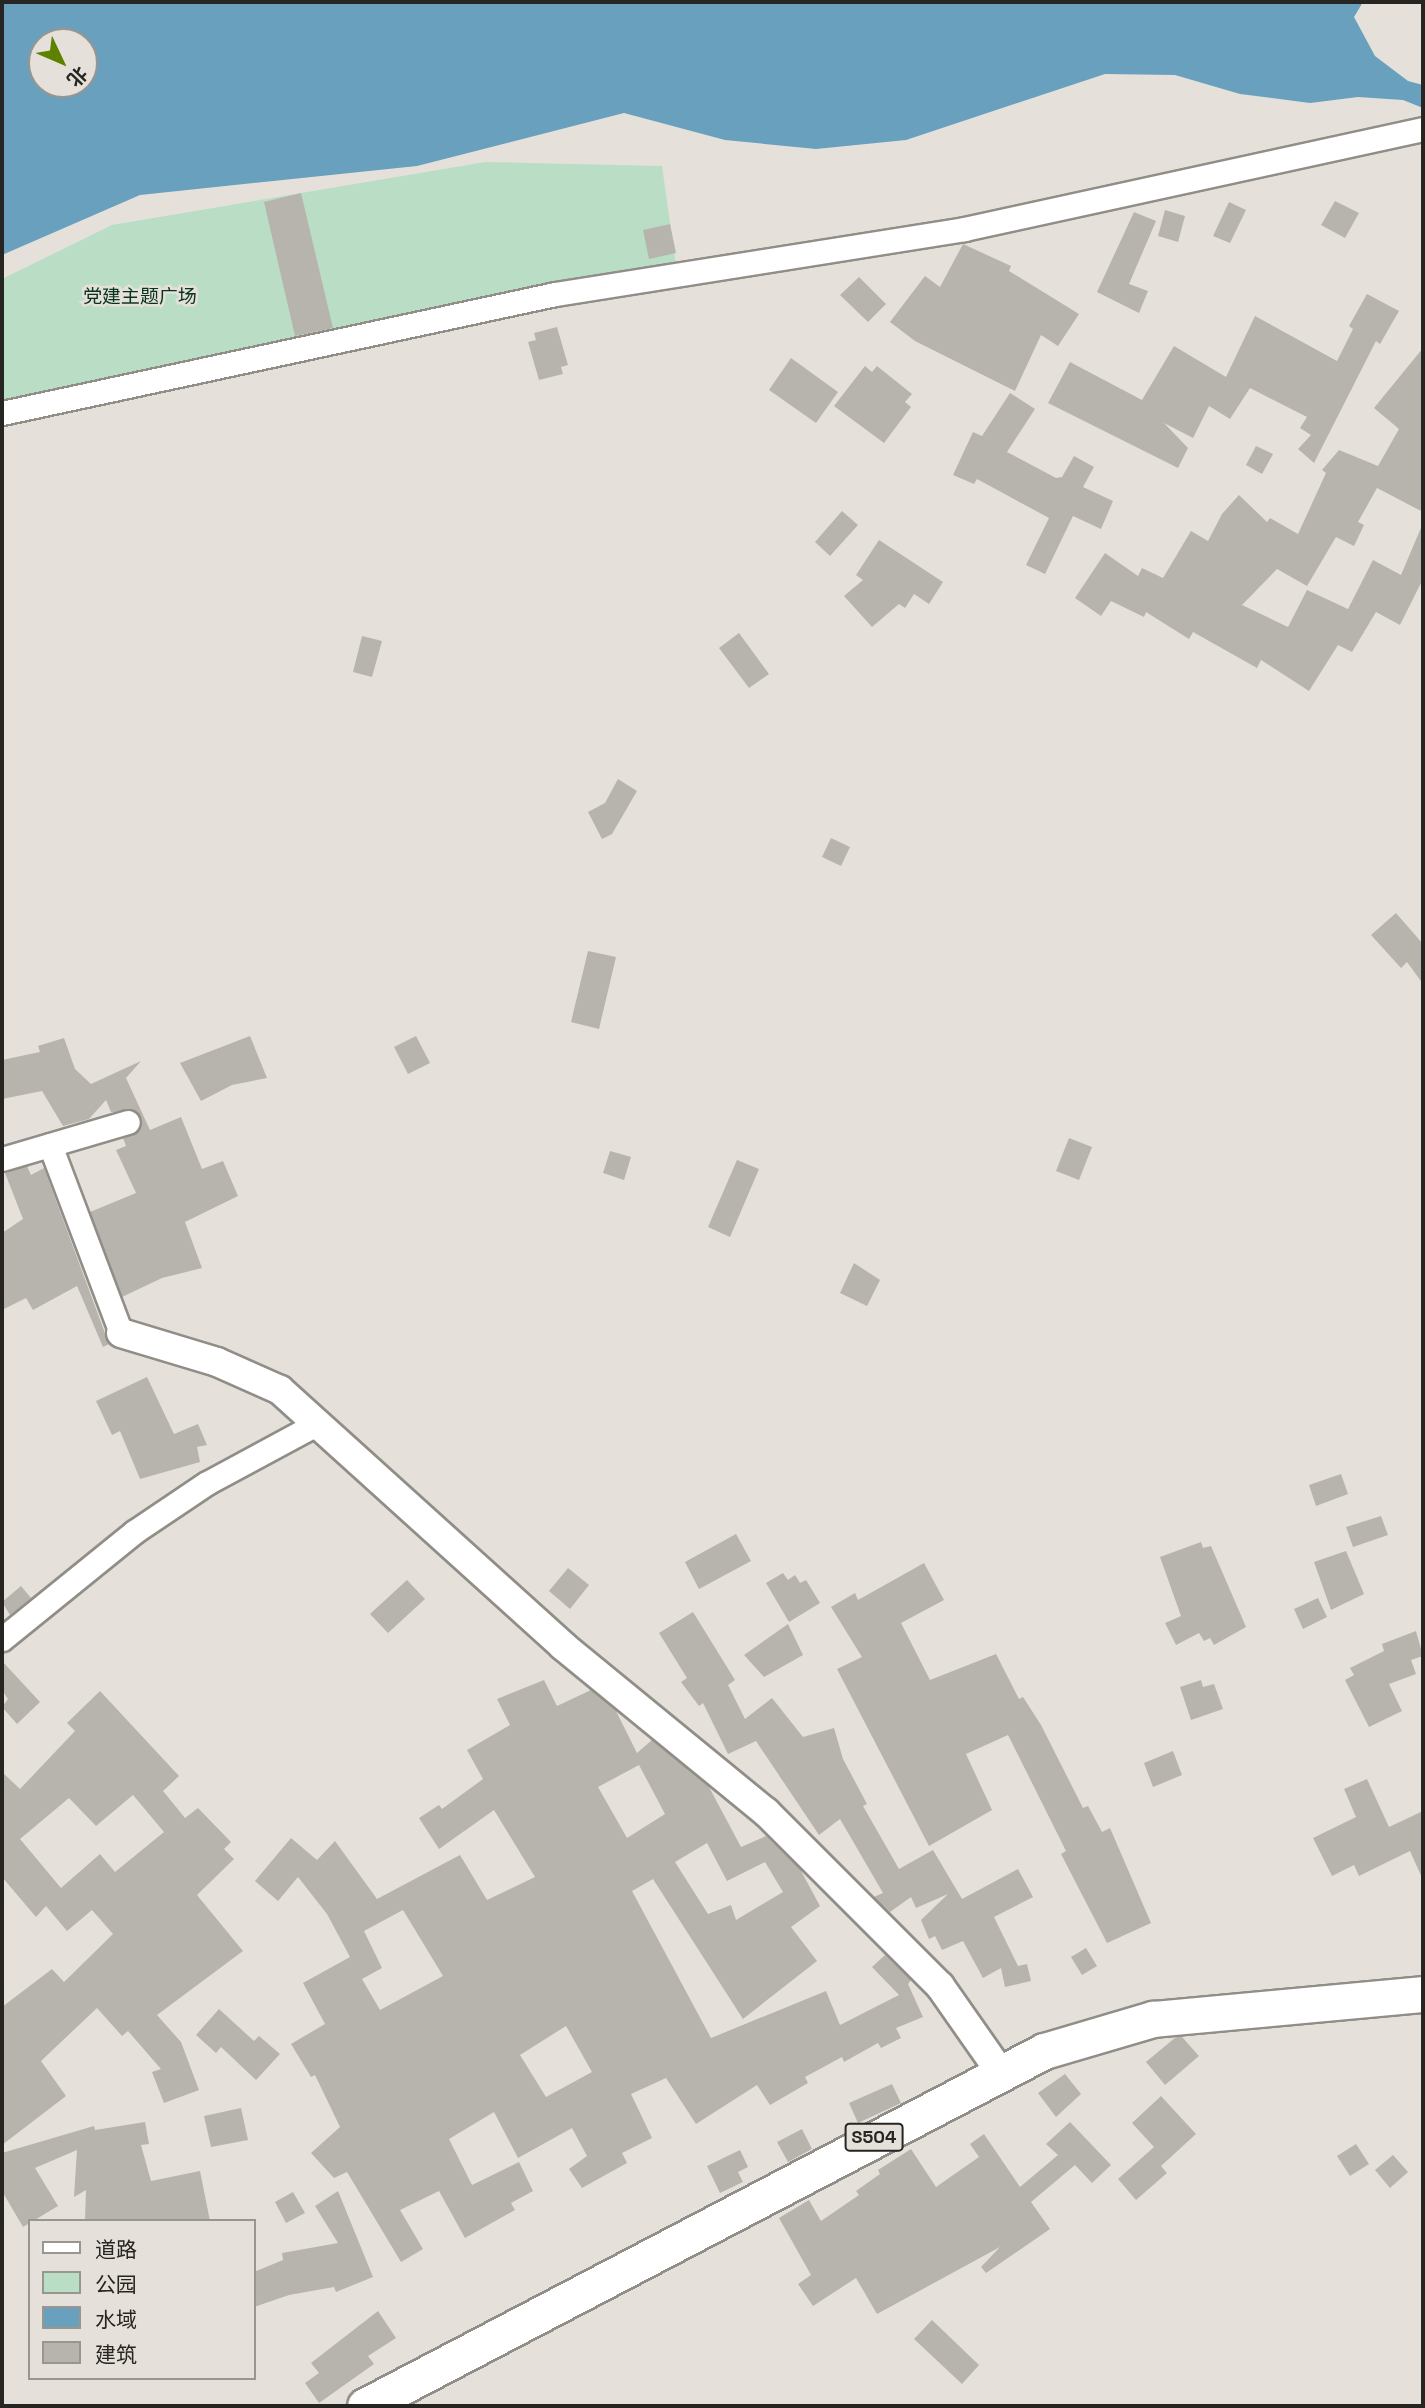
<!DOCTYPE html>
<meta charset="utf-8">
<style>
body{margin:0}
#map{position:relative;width:1425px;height:2408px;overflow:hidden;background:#e5e1da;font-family:"Space Grotesk","Noto Sans SC",sans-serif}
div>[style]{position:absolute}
.green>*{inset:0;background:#baddc6}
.water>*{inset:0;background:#68a0bd}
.building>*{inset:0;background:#b7b4ad}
.roads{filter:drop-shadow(2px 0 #918d87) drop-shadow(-2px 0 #918d87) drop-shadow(0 2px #918d87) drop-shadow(0 -2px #918d87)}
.minor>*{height:23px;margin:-11.5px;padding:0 11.5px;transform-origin:11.5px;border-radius:11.5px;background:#fff}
.tertiary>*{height:28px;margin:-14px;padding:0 14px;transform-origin:14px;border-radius:14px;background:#fff}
.primary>*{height:35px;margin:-17.5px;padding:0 17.5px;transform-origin:17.5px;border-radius:17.5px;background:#fff}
span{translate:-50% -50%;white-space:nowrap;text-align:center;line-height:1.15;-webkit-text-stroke:5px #e5e1da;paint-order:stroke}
.shield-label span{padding:2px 5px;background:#e5e1da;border:2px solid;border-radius:5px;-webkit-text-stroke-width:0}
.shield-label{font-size:18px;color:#272522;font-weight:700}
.park-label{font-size:19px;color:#08331d}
.frame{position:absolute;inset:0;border:4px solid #272522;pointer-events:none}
.legend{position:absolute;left:28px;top:2219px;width:228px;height:161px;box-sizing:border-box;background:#e5e1da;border:2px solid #999690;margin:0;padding:9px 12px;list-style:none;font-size:21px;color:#272522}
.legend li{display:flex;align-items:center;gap:14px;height:35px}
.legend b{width:35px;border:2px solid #999690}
.north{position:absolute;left:28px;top:28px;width:70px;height:70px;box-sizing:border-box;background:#e5e1da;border:2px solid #999690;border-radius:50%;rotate:134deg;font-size:19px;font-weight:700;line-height:28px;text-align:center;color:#272522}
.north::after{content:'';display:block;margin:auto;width:24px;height:32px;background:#5e8200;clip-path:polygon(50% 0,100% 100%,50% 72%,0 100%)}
</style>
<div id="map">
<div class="green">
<div style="clip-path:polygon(485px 162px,662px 166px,676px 265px,2px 403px,2px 279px,112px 225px)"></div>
</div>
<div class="water">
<div style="clip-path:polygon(evenodd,2px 2px,1363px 2px,1354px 17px,1375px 56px,1408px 81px,1423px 85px,1423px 108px,1403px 100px,1358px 97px,1310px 103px,1240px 94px,1175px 75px,1105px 74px,906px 140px,816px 149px,725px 140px,624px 113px,417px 166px,140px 195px,2px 255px,2px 2px,42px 42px,84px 42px,84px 84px,42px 84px,42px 42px)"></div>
</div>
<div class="building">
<div style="clip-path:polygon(301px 193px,333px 328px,295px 336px,264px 202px)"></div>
<div style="clip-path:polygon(1335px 201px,1359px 213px,1345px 238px,1321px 225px)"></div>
<div style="clip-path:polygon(1229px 202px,1246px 210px,1230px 243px,1213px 236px)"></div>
<div style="clip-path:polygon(1165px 210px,1185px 216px,1178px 242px,1158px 236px)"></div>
<div style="clip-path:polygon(1134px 212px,1156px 221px,1129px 284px,1148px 291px,1139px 313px,1097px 292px)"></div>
<div style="clip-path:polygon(670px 224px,676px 253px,649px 259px,643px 230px)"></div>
<div style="clip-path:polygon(963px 244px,1011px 266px,1009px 271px,1079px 314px,1058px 346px,1041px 335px,1015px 391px,915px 341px,890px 322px,925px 276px,940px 287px)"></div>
<div style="clip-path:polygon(859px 277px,886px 304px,868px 322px,840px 295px)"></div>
<div style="clip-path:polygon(1367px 294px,1399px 311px,1380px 344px,1376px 341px,1314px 463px,1298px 449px,1311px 435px,1300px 428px,1307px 417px,1250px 388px,1230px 419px,1209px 406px,1193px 438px,1164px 423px,1188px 448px,1178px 468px,1048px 403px,1070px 362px,1142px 400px,1174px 346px,1226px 377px,1255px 316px,1337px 361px,1353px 329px,1349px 326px)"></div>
<div style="clip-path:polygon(557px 327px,568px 365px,561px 367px,563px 374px,539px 380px,528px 342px,536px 340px,534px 333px)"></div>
<div style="clip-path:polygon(1423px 348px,1423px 512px,1377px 488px,1358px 522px,1364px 525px,1354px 546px,1336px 537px,1307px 586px,1277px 569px,1242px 605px,1288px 627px,1307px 590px,1348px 609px,1373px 560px,1401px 575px,1423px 523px,1423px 579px,1400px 625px,1376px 612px,1352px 652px,1338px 645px,1309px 691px,1261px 660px,1257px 668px,1193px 632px,1189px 639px,1146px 612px,1144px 617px,1111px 601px,1101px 616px,1075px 598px,1105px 553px,1138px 576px,1142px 568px,1163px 578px,1191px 531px,1208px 541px,1222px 514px,1239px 495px,1267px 522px,1270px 518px,1298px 534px,1326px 473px,1322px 470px,1339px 450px,1378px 466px,1399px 429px,1374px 408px)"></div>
<div style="clip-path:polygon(791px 358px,838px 392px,816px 423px,769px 390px)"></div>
<div style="clip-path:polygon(865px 366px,872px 372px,877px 366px,912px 394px,905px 402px,911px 407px,884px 443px,834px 406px)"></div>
<div style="clip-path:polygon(1010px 393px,1035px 409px,1007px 452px,1056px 478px,1062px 477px,1074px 456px,1094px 467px,1083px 487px,1113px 501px,1101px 529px,1073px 516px,1045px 574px,1026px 565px,1049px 518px,977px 479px,974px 484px,953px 475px,973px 432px,982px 436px)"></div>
<div style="clip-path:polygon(1256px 446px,1273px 454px,1262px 474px,1246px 465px)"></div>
<div style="clip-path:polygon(842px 511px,858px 525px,830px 556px,815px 542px)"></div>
<div style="clip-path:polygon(879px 540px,943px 582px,929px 604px,914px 594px,905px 608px,899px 604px,872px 627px,844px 596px,863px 580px,856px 575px)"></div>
<div style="clip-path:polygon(739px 633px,769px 674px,749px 688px,719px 648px)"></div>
<div style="clip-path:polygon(362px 636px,382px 641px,372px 677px,353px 672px)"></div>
<div style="clip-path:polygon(618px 779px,637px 791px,612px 834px,602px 839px,588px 812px,605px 803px)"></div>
<div style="clip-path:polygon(831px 838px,850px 847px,841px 866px,822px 857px)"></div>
<div style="clip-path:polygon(1396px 913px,1423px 944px,1423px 984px,1407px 962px,1401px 968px,1371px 935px)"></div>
<div style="clip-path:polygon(588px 951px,616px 957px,599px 1029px,571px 1022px)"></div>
<div style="clip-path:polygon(250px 1036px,267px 1078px,232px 1085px,201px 1101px,180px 1063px)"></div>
<div style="clip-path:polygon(416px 1036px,430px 1063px,408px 1074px,394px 1047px)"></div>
<div style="clip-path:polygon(64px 1038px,75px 1069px,91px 1084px,141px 1061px,126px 1078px,150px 1130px,181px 1117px,202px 1169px,223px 1161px,238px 1196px,185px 1222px,202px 1268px,162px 1278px,122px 1297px,90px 1212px,136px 1193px,116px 1150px,126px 1146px,123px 1138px,141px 1126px,137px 1111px,111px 1112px,106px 1100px,89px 1119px,63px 1126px,42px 1091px,2px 1099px,2px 1060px,40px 1052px,38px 1046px)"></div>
<div style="clip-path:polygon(1069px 1138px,1092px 1147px,1079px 1180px,1056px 1171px)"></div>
<div style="clip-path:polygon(610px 1151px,631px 1157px,624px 1180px,603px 1173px)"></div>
<div style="clip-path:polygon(737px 1160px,759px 1169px,730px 1237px,708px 1227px)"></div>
<div style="clip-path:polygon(27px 1166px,31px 1175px,44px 1168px,109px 1344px,103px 1347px,77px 1286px,33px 1310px,26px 1298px,2px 1310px,2px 1233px,23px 1219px,5px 1173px)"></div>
<div style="clip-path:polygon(854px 1263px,880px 1280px,867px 1306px,840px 1293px)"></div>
<div style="clip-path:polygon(147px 1377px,174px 1434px,198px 1424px,207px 1445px,197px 1447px,200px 1462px,140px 1479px,120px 1431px,112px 1435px,96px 1401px)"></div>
<div style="clip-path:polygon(1341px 1474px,1348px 1494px,1316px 1506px,1309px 1485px)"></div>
<div style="clip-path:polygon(1381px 1516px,1388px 1535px,1353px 1547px,1346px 1527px)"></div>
<div style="clip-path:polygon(736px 1534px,751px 1561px,699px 1589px,685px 1562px)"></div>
<div style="clip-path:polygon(1201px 1542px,1203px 1548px,1211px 1546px,1246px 1627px,1214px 1645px,1210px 1638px,1204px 1641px,1199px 1633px,1176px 1645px,1165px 1623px,1181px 1616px,1160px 1557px)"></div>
<div style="clip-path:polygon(1346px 1551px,1364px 1594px,1331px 1610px,1314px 1562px)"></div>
<div style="clip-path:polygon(924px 1563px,944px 1600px,901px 1623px,930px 1680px,996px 1654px,1019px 1699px,1023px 1697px,1041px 1725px,1083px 1808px,1088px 1806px,1102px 1832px,1110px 1828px,1151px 1923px,1107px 1943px,1061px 1854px,1066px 1851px,1008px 1735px,966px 1754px,992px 1810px,929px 1846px,837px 1669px,862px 1657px,831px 1607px,855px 1593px,858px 1600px)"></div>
<div style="clip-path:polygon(568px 1568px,589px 1585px,570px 1609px,549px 1591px)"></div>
<div style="clip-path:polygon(783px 1573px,788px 1580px,795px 1575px,800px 1583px,806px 1580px,820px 1603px,789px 1622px,766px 1583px)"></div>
<div style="clip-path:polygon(407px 1580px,425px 1599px,388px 1633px,370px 1614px)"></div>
<div style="clip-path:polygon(21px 1586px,31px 1598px,10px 1615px,2px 1602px)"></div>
<div style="clip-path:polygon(1318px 1598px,1327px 1617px,1303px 1629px,1294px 1609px)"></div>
<div style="clip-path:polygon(693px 1612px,735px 1680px,728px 1685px,745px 1719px,772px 1698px,803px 1737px,834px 1728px,843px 1759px,867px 1804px,863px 1806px,899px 1869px,933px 1850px,962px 1899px,1018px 1869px,1033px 1897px,994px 1917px,1018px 1966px,1027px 1964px,1031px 1981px,1005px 1987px,1001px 1968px,983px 1978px,963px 1941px,942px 1950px,935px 1936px,929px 1939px,921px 1920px,948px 1894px,916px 1908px,911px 1897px,890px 1912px,874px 1897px,883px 1893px,840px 1819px,819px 1835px,756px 1741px,728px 1754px,703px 1703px,699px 1706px,681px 1682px,687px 1678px,659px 1633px)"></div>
<div style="clip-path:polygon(788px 1624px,803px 1655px,764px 1677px,744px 1655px)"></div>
<div style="clip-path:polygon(1416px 1631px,1423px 1656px,1411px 1660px,1416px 1674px,1389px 1684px,1402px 1711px,1369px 1727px,1345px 1680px,1354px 1675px,1350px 1668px,1384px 1651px,1382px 1644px)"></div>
<div style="clip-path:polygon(2px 1661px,40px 1702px,17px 1724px,2px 1707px,8px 1699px,2px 1690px)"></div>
<div style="clip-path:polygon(evenodd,544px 1680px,557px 1706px,591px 1690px,616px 1711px,637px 1753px,652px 1740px,709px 1787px,741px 1847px,766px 1836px,800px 1869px,820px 1906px,791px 1927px,817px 1961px,743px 2019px,653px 1879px,632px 1891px,711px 2038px,826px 1991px,840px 2025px,899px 1995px,872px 1967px,885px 1955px,911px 1980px,908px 1984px,923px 2017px,896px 2028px,901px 2038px,881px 2048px,878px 2043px,844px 2062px,842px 2057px,805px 2077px,808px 2083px,770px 2105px,757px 2085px,696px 2124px,666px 2078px,631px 2094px,652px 2138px,622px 2153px,627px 2163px,582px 2188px,569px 2169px,587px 2156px,572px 2128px,518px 2158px,494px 2112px,449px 2139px,472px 2185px,519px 2162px,533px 2191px,511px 2203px,515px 2210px,465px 2238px,439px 2191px,400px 2210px,423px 2249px,401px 2262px,347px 2172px,334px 2178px,311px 2153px,340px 2127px,315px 2075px,311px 2077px,291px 2044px,325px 2024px,303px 1983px,350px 1957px,327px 1914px,298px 1877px,278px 1901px,255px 1881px,291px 1838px,317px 1860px,335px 1841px,377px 1899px,460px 1855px,487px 1900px,535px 1877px,494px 1810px,439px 1849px,419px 1818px,439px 1805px,442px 1809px,483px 1779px,467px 1750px,510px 1725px,497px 1699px,544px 1680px,639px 1765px,665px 1814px,627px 1838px,598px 1787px,639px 1765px,544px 1680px,707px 1843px,727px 1881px,765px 1862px,783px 1892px,736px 1920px,731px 1905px,708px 1914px,675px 1862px,707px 1843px,544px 1680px,403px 1910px,443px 1976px,380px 2010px,362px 1979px,382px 1968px,364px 1931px,403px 1910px,544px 1680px,566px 2026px,592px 2072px,546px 2097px,520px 2055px,566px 2026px)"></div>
<div style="clip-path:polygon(1201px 1680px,1203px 1687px,1214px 1684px,1223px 1709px,1191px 1720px,1180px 1687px)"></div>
<div style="clip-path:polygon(evenodd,100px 1691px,179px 1776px,163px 1791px,185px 1818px,198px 1808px,231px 1842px,224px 1849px,234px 1859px,197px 1895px,243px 1951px,157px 2015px,181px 2042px,199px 2090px,164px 2103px,152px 2072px,161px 2069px,128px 2031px,122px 2036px,97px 2008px,41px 2061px,66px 2096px,2px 2145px,2px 2007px,52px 1969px,64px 1982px,113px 1934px,92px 1910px,67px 1931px,46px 1906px,36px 1917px,2px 1877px,2px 1772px,20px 1789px,75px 1731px,67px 1723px,100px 1691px,133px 1795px,164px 1832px,115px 1872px,100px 1854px,61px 1888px,20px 1839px,69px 1798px,96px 1826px,133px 1795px)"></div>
<div style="clip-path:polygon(1173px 1751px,1182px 1775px,1153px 1787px,1144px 1763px)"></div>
<div style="clip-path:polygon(1367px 1779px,1389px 1827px,1423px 1811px,1423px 1880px,1410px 1851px,1359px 1876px,1354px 1865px,1332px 1876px,1313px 1838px,1356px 1817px,1344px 1789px)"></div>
<div style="clip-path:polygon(1086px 1948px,1097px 1966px,1082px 1975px,1071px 1957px)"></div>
<div style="clip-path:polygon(219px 2009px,254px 2041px,259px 2036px,280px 2054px,256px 2080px,221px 2047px,216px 2053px,196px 2035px)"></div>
<div style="clip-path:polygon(1176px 2037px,1182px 2037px,1199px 2056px,1165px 2085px,1146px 2062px)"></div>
<div style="clip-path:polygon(1065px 2074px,1081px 2094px,1056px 2117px,1038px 2093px)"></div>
<div style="clip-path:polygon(892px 2084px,901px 2103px,858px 2123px,849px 2103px)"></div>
<div style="clip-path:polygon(1161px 2096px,1196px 2134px,1161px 2166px,1167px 2173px,1136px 2200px,1118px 2179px,1154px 2147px,1132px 2123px)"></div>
<div style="clip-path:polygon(241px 2108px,248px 2140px,211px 2147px,204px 2116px)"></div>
<div style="clip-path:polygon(145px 2122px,149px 2144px,141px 2145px,151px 2181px,200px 2171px,210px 2221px,85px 2221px,86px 2190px,74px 2197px,77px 2150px,35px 2168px,58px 2206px,23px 2227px,2px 2191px,2px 2153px,94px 2126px,95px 2130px)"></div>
<div style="clip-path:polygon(1070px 2122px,1111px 2165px,1092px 2183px,1075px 2165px,1031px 2202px,1050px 2229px,986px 2273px,981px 2267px,1000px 2247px,877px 2314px,856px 2278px,813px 2306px,798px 2284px,811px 2275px,779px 2218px,809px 2200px,821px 2221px,859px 2195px,856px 2191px,880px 2174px,878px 2170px,911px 2149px,936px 2187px,979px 2157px,970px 2144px,984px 2134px,1020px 2187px,1058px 2155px,1046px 2144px)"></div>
<div style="clip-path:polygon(802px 2129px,812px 2149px,788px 2162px,777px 2142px)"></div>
<div style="clip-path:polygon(1356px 2144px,1369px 2164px,1350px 2176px,1337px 2156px)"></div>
<div style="clip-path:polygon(740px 2150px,748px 2167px,738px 2172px,743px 2182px,720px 2193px,707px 2166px)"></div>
<div style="clip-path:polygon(1393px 2155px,1408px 2172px,1390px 2188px,1375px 2170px)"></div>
<div style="clip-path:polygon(338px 2191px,373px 2277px,336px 2292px,334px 2287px,289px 2295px,254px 2307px,254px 2272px,283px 2260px,282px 2253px,338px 2243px,315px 2206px)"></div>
<div style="clip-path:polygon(293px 2192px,305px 2213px,286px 2223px,275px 2202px)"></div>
<div style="clip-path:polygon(378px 2311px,396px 2338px,368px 2356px,374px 2364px,319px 2403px,305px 2383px,319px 2373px,311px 2363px)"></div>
<div style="clip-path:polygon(932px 2320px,979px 2365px,962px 2384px,914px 2339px)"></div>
</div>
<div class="roads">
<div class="minor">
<div style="left:2px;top:413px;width:566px;rotate:-12.14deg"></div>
<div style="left:555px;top:294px;width:414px;rotate:-9deg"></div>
<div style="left:964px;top:229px;width:470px;rotate:-12.3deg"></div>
<div style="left:50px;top:1145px;width:201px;rotate:69.3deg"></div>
<div style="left:2px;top:1159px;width:131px;rotate:-16.4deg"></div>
<div style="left:2px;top:1639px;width:170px;rotate:-39deg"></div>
<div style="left:134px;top:1532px;width:88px;rotate:-33.9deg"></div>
<div style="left:207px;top:1483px;width:124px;rotate:-28.4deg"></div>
</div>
<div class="tertiary">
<div style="left:121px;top:1333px;width:100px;rotate:16.8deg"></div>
<div style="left:217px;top:1362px;width:69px;rotate:24deg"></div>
<div style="left:280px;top:1390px;width:382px;rotate:42.1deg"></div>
<div style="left:563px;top:1646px;width:262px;rotate:39.3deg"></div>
<div style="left:766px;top:1812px;width:246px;rotate:45deg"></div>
<div style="left:940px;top:1986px;width:106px;rotate:55deg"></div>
</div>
<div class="primary">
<div style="left:365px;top:2406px;width:766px;rotate:-27.6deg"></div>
<div style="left:1044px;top:2051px;width:114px;rotate:-16.4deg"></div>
<div style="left:1153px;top:2019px;width:271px;rotate:-5.3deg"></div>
</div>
</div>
<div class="shield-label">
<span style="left:874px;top:2137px">S504</span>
</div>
<div class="park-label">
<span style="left:140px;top:297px">党建主题广场</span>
</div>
<div class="frame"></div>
<ul class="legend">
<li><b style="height:9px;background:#fff"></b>道路</li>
<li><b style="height:19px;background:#baddc6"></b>公园</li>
<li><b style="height:19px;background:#68a0bd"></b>水域</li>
<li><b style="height:19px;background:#b7b4ad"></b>建筑</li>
</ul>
<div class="north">北</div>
</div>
